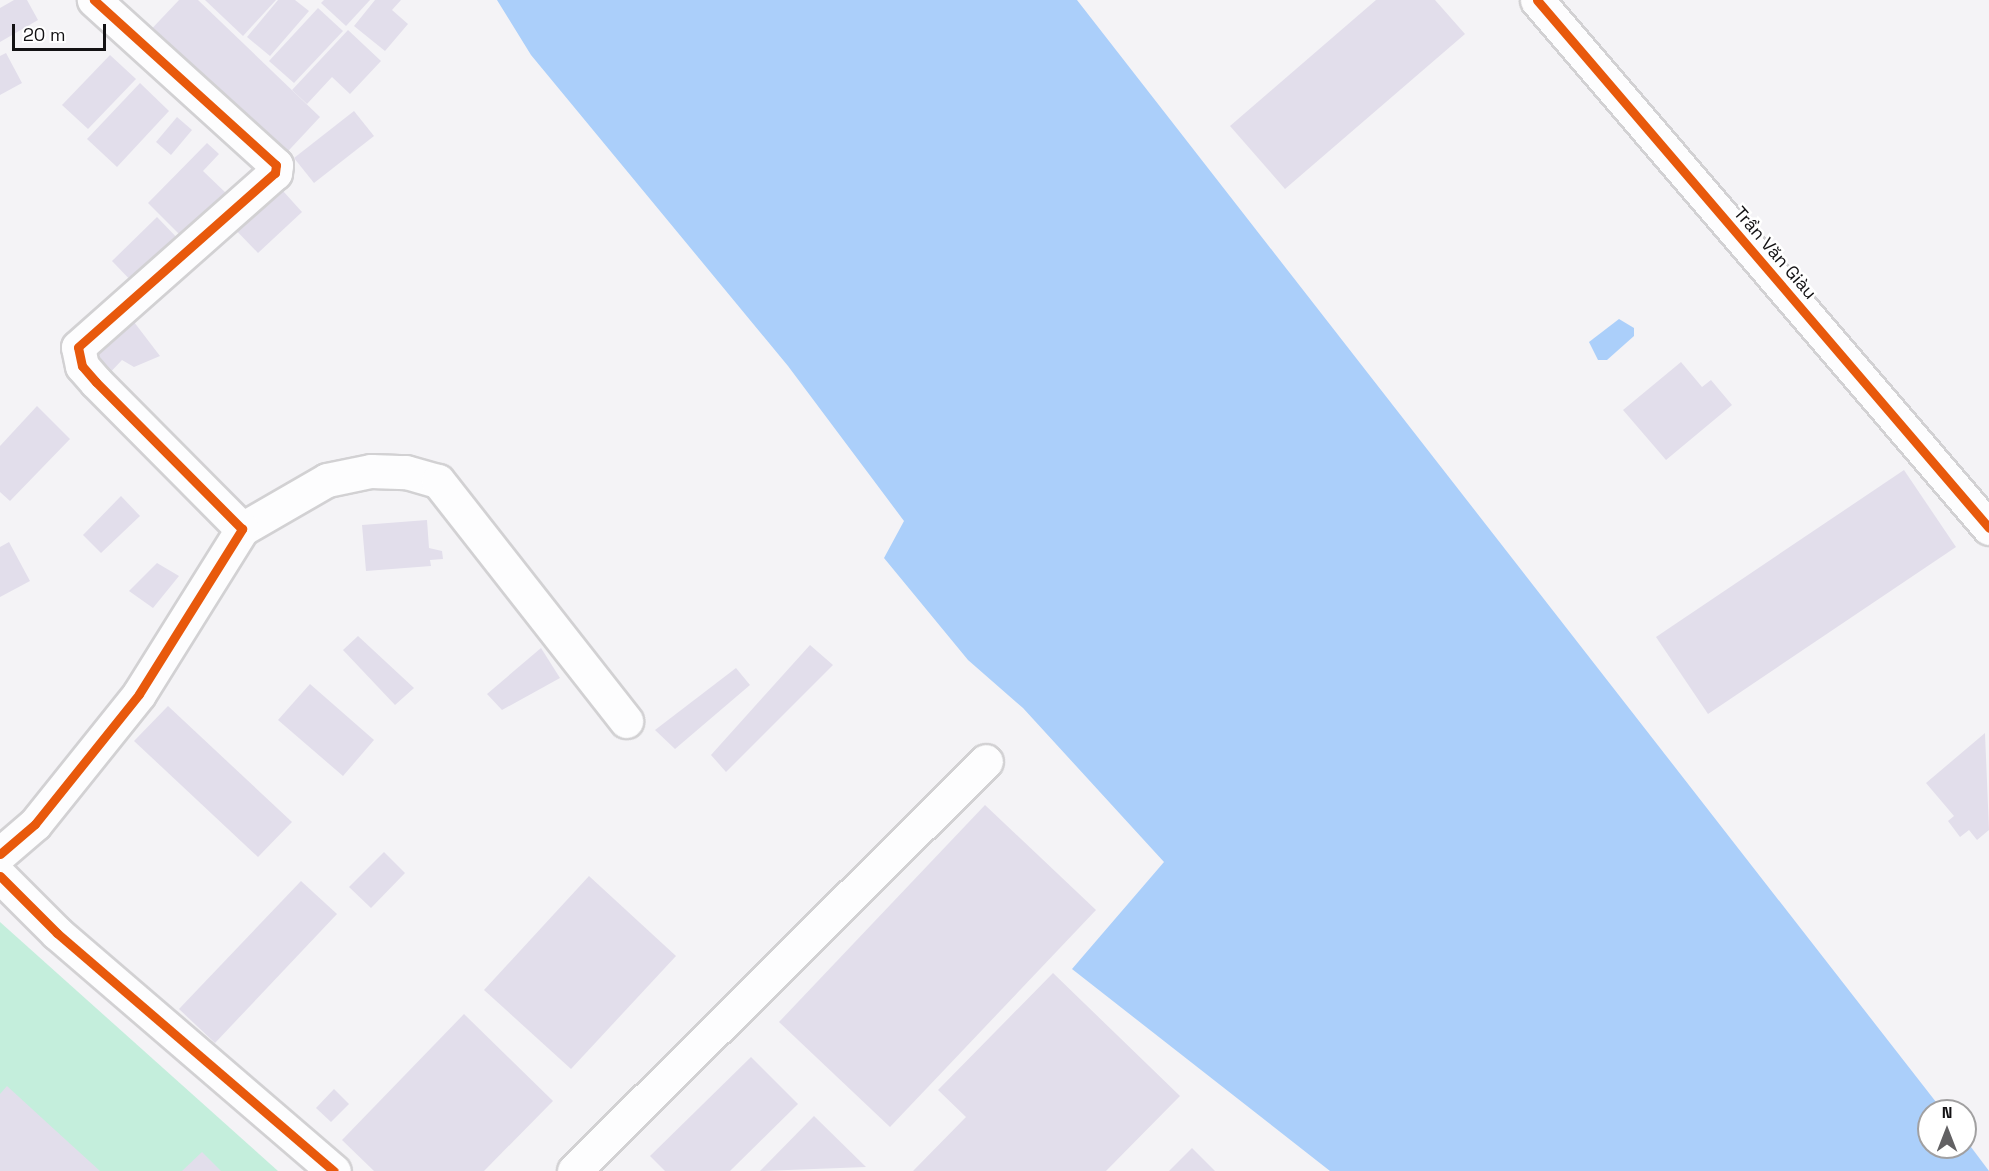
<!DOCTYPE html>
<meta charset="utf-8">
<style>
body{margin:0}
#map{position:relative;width:1989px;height:1171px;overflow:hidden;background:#f4f3f6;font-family:"Space Grotesk",sans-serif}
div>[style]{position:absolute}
.green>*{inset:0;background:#c4eedc}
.water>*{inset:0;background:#abcffa}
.building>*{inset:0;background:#e2deeb}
.roads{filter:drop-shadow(2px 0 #d2d1d3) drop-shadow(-2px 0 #d2d1d3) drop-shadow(0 2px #d2d1d3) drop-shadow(0 -2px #d2d1d3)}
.minor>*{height:33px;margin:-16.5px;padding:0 16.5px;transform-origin:16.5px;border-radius:16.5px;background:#fdfdfe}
.cycleway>*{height:9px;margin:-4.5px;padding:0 4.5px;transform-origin:4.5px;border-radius:4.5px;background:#e8590c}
span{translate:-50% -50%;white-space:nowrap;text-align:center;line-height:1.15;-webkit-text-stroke:5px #fff;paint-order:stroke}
.street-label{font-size:18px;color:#131214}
.north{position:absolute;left:1917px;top:1099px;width:60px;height:60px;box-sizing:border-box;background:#fff;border:2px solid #a1a0a1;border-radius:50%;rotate:0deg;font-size:16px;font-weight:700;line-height:24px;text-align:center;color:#131214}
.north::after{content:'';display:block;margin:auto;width:21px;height:27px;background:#626163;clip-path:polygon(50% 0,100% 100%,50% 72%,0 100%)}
.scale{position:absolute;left:12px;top:24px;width:94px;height:27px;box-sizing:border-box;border:3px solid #131214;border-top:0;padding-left:8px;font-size:18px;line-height:21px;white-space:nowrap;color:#131214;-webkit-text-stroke:4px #fff;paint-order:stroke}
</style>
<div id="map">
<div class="green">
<div style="clip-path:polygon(0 922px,278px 1171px,0 1171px)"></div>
</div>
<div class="water">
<div style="clip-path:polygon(497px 0,1077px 0,1943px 1111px,1929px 1111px,1929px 1147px,1965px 1147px,1965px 1139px,1989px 1171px,1330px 1171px,1072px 969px,1164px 862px,1023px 708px,968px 660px,884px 558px,904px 521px,788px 366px,531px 55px)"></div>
<div style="clip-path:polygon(1619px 319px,1634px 328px,1634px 336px,1607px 360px,1598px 360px,1589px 342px)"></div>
</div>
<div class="building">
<div style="clip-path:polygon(14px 0,27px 0,38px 20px,0 42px,0 8px)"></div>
<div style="clip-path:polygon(179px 0,198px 0,320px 117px,277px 163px,143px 38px)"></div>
<div style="clip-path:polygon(205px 0,276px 0,243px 36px)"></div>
<div style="clip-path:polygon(278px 0,295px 0,309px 11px,270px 56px,247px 37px)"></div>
<div style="clip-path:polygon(324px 0,370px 0,346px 26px,321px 3px)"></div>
<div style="clip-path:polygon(375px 0,401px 0,392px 10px,408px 24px,385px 51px,354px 26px)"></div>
<div style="clip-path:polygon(1376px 0,1435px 0,1465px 34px,1285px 189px,1230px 126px)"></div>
<div style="clip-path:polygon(318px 8px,343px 31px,294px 83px,269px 61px)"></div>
<div style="clip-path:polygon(348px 30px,381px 61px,350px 94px,332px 77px,307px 104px,292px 90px)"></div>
<div style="clip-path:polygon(6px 53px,22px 83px,0 95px,0 56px)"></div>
<div style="clip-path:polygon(110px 55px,136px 79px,88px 129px,62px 105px)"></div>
<div style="clip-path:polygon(140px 83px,169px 111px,117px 167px,87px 139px)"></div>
<div style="clip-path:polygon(354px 111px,374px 136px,314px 183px,294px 158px)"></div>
<div style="clip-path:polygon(177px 117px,192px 130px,171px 155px,156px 142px)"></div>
<div style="clip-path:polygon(207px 143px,219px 154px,203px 171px,227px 194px,183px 238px,148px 203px)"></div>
<div style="clip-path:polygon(274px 181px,302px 212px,258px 253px,229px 223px)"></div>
<div style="clip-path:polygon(157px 217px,183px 244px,138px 288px,112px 261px)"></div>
<div style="clip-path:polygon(134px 322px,160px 356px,134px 367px,122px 360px,104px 379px,90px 361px)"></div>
<div style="clip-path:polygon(1681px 362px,1702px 387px,1711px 380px,1732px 405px,1666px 460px,1623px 410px)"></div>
<div style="clip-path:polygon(37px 406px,70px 439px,10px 501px,0 492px,0 446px)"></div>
<div style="clip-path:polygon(1904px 470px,1956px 547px,1708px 714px,1656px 637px)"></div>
<div style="clip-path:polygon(121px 496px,140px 516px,101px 553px,83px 535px)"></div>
<div style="clip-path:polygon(427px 520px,429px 548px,442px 551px,443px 559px,430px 560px,431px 566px,366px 571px,362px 525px)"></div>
<div style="clip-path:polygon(9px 542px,30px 581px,0 597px,0 547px)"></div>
<div style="clip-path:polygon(157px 563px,179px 576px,153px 608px,129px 591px)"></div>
<div style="clip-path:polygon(358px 636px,414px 688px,395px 705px,343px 650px)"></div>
<div style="clip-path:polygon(810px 645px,833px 665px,726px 772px,711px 755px)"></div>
<div style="clip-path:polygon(541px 648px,560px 678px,502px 710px,487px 694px)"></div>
<div style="clip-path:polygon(736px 668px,750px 685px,675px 749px,655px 730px)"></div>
<div style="clip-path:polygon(310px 684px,374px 740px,343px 776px,278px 720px)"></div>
<div style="clip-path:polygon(168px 706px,292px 822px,258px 857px,134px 741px)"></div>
<div style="clip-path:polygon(1985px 733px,1989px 830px,1977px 840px,1969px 830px,1960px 837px,1948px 821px,1954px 816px,1926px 783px)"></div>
<div style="clip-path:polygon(985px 805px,1096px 910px,890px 1127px,779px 1022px)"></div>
<div style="clip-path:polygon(384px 852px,405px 873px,371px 908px,349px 887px)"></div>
<div style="clip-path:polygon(589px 876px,676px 956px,571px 1069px,484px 990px)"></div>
<div style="clip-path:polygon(301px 881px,337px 914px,215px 1043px,179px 1009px)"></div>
<div style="clip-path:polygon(1053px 973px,1180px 1096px,1106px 1171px,913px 1171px,966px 1117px,938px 1090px)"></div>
<div style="clip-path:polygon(464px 1014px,553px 1101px,484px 1171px,374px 1171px,342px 1140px)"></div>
<div style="clip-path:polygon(751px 1057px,798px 1104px,730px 1171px,665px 1171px,650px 1156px)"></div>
<div style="clip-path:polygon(7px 1086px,55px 1130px,100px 1171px,0 1171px,0 1094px)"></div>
<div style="clip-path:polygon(334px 1089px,349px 1104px,331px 1122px,316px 1108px)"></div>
<div style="clip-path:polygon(814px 1116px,866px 1167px,760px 1171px)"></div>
<div style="clip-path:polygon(1192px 1148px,1215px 1171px,1169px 1171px)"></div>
<div style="clip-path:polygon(202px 1152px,221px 1171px,182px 1171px)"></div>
</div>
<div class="roads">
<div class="minor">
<div style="left:1537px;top:0;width:695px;rotate:49.43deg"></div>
<div style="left:242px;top:529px;width:98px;rotate:-30deg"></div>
<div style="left:327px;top:480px;width:45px;rotate:-11.6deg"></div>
<div style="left:371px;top:471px;width:35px;rotate:2deg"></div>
<div style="left:406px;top:472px;width:33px;rotate:16deg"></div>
<div style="left:438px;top:481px;width:305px;rotate:51.9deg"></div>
<div style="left:0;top:854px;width:46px;rotate:-40.6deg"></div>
<div style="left:35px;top:824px;width:166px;rotate:-51.3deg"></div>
<div style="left:139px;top:694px;width:195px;rotate:-58deg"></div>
<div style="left:242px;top:529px;width:207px;rotate:-134.8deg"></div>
<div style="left:96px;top:382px;width:21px;rotate:-131deg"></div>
<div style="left:82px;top:366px;width:19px;rotate:-102deg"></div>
<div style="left:78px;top:347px;width:263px;rotate:-41.5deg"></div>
<div style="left:275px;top:173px;width:8px;rotate:-83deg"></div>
<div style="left:276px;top:165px;width:246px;rotate:-137.8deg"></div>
<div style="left:0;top:876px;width:81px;rotate:45deg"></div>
<div style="left:57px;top:933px;width:365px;rotate:40.7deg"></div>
<div style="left:574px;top:1171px;width:581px;rotate:-44.86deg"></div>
</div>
</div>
<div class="cycleway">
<div style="left:1537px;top:0;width:695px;rotate:49.43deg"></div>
<div style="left:0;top:854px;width:46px;rotate:-40.6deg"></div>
<div style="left:35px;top:824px;width:166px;rotate:-51.3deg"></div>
<div style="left:139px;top:694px;width:195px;rotate:-58deg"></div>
<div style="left:242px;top:529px;width:207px;rotate:-134.8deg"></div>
<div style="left:96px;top:382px;width:21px;rotate:-131deg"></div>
<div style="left:82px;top:366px;width:19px;rotate:-102deg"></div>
<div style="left:78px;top:347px;width:263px;rotate:-41.5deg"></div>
<div style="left:275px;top:173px;width:8px;rotate:-83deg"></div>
<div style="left:276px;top:165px;width:246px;rotate:-137.8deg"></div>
<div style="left:0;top:876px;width:81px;rotate:45deg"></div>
<div style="left:57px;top:933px;width:365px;rotate:40.7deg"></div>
</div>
<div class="street-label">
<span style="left:1775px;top:253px;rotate:49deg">Trần Văn Giàu</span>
</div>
<div class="north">N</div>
<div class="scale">20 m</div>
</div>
